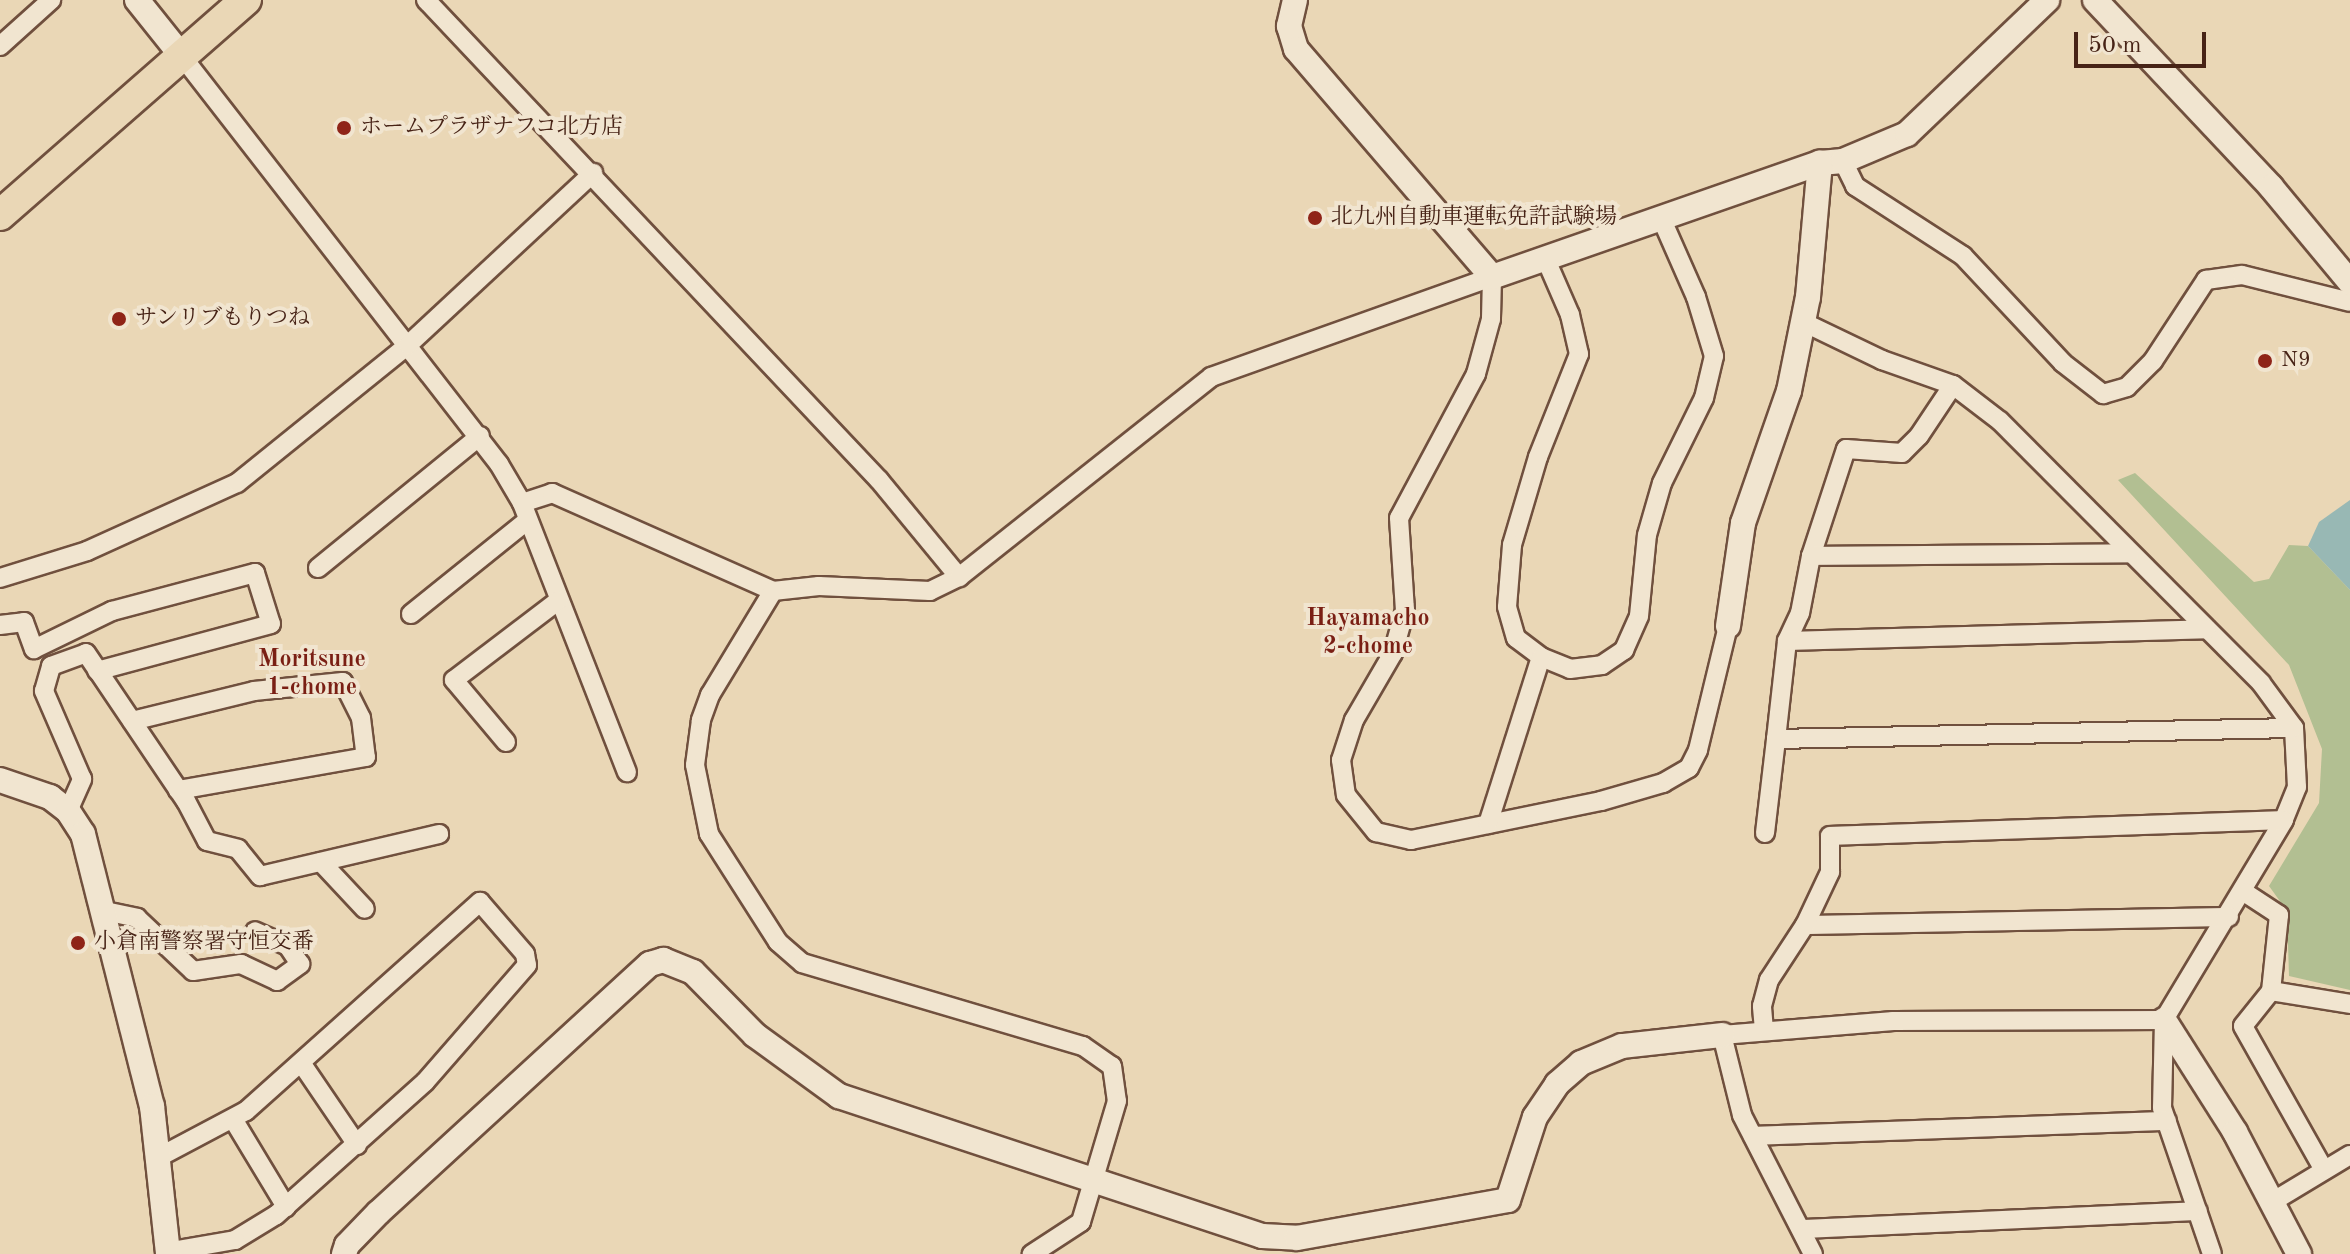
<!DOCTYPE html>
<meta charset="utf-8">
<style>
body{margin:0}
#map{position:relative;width:2350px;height:1254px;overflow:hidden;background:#ead7b6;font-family:"Old Standard TT","Noto Serif JP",serif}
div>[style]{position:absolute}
.green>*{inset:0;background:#b2bf92}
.water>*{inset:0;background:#98b8b4}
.roads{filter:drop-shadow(2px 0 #70503e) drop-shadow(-2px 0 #70503e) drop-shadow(0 2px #70503e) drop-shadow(0 -2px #70503e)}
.minor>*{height:18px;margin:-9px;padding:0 9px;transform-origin:9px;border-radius:9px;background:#f1e5d0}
.tertiary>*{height:24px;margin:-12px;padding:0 12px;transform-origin:12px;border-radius:12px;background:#f1e5d0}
.trunk>*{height:30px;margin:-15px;padding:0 15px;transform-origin:15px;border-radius:15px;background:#ead7b6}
.dots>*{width:22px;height:22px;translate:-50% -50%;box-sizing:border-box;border:4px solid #f1e5d0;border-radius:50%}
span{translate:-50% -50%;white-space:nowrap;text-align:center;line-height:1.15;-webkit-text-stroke:8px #f1e5d0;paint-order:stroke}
.poi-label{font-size:22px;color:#472316}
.left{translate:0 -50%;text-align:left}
.neighbourhood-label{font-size:24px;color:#7a1f14;font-weight:700}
.scale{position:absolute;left:2074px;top:32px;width:132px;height:36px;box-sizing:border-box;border:4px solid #472316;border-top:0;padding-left:10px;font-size:24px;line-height:28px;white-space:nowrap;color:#472316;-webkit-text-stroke:6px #f1e5d0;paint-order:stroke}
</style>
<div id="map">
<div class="green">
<div style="clip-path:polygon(2135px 473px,2254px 582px,2269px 579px,2289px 545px,2308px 546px,2350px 590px,2350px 990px,2289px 976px,2287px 911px,2269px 886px,2319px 803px,2322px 749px,2289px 665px,2118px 480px)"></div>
</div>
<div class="water">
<div style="clip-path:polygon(2350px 500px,2350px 590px,2308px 546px,2319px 522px)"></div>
</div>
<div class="roads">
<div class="minor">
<div style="left:426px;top:0;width:660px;rotate:46.66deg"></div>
<div style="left:879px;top:480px;width:126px;rotate:50.5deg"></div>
<div style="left:0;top:46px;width:69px;rotate:-42deg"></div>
<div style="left:181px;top:55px;width:518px;rotate:52.13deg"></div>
<div style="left:499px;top:464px;width:45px;rotate:59.5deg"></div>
<div style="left:522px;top:503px;width:289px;rotate:68.7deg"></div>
<div style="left:1843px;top:161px;width:28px;rotate:64deg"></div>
<div style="left:1855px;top:186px;width:129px;rotate:32.9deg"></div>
<div style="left:1963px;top:256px;width:146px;rotate:46.9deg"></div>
<div style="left:2063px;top:363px;width:51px;rotate:37.8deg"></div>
<div style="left:2103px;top:394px;width:25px;rotate:-16deg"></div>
<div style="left:2127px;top:387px;width:37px;rotate:-45deg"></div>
<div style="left:2153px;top:361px;width:97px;rotate:-56.8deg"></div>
<div style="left:2206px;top:280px;width:36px;rotate:-8deg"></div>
<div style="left:2242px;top:275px;width:111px;rotate:14deg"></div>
<div style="left:1547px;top:262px;width:58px;rotate:66.5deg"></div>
<div style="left:1570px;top:315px;width:40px;rotate:77deg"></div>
<div style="left:1579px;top:354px;width:111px;rotate:111.7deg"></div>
<div style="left:1538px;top:457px;width:92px;rotate:106.5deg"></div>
<div style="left:1512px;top:545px;width:62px;rotate:94.6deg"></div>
<div style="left:1507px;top:607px;width:32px;rotate:74deg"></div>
<div style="left:1516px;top:638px;width:31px;rotate:37deg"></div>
<div style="left:1541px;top:657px;width:31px;rotate:22deg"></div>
<div style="left:1570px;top:669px;width:32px;rotate:-7deg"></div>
<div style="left:1602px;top:665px;width:27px;rotate:-34deg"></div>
<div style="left:1624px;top:650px;width:37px;rotate:-66deg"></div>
<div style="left:1639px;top:616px;width:81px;rotate:-84.4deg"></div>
<div style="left:1647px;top:535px;width:54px;rotate:-73.9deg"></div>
<div style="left:1662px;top:483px;width:95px;rotate:-63.7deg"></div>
<div style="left:1704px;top:398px;width:43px;rotate:-76.6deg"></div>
<div style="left:1714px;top:356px;width:62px;rotate:-107deg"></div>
<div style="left:1696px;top:297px;width:84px;rotate:-113.8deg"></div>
<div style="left:1803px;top:322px;width:88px;rotate:25.7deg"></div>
<div style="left:1882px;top:360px;width:75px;rotate:19.4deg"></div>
<div style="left:1953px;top:385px;width:59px;rotate:37.5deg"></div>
<div style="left:2000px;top:421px;width:370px;rotate:45.1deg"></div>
<div style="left:2261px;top:683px;width:56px;rotate:53.7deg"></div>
<div style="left:2294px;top:728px;width:59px;rotate:87.1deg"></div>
<div style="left:2297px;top:787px;width:35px;rotate:112deg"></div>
<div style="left:2284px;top:820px;width:233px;rotate:121deg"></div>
<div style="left:2164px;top:1020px;width:88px;rotate:91.3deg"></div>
<div style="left:2162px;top:1108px;width:154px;rotate:71.1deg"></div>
<div style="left:1953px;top:385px;width:61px;rotate:123.7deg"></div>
<div style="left:1919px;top:436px;width:24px;rotate:135deg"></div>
<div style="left:1902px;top:453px;width:56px;rotate:-175.9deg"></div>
<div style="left:1846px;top:449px;width:113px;rotate:108.1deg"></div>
<div style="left:1811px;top:556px;width:58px;rotate:100.9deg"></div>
<div style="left:1800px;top:613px;width:31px;rotate:115deg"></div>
<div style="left:1787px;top:641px;width:99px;rotate:96.4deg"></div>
<div style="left:1776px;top:739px;width:518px;rotate:-1.22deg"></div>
<div style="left:522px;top:503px;width:32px;rotate:-18deg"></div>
<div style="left:552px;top:493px;width:242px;rotate:23.9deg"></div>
<div style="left:773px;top:591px;width:46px;rotate:-6.2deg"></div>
<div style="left:819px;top:586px;width:111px;rotate:2.6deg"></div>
<div style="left:930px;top:591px;width:32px;rotate:-26deg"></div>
<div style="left:959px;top:577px;width:322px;rotate:-38.4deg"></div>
<div style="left:1211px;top:377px;width:298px;rotate:-19.6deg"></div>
<div style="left:1492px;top:277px;width:42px;rotate:91.4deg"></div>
<div style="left:1491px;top:319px;width:57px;rotate:105.3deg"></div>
<div style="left:1476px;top:374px;width:163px;rotate:118.1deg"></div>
<div style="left:1399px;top:518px;width:92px;rotate:86.3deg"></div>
<div style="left:1405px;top:610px;width:45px;rotate:105.6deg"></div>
<div style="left:1393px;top:653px;width:78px;rotate:120.2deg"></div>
<div style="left:1354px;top:720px;width:42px;rotate:108deg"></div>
<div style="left:1341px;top:760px;width:35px;rotate:82deg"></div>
<div style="left:1346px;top:795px;width:48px;rotate:51deg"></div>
<div style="left:1376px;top:832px;width:36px;rotate:13deg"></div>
<div style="left:1411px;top:840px;width:194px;rotate:-11.6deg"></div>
<div style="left:1601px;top:801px;width:65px;rotate:-16.2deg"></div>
<div style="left:1663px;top:783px;width:30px;rotate:-30deg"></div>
<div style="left:1689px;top:768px;width:20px;rotate:-63deg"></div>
<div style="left:1698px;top:750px;width:128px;rotate:-76.4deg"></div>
<div style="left:1811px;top:556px;width:319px;rotate:-0.5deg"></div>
<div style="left:318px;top:568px;width:209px;rotate:-39.2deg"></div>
<div style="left:0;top:578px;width:91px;rotate:-17.2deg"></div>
<div style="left:87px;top:551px;width:165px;rotate:-24.4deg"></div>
<div style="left:237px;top:483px;width:220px;rotate:-38.9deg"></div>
<div style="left:408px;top:345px;width:253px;rotate:-42.9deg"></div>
<div style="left:773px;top:591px;width:122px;rotate:121.2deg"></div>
<div style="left:710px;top:695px;width:27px;rotate:110deg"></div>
<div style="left:701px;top:720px;width:45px;rotate:97.6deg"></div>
<div style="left:695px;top:765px;width:70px;rotate:78.5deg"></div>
<div style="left:709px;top:834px;width:128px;rotate:57.4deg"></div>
<div style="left:778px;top:942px;width:32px;rotate:41deg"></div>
<div style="left:802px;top:963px;width:293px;rotate:16.5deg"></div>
<div style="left:1083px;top:1046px;width:35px;rotate:35deg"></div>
<div style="left:1112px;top:1066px;width:35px;rotate:82deg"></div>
<div style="left:1117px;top:1101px;width:126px;rotate:106.6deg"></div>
<div style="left:1081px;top:1222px;width:59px;rotate:146.9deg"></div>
<div style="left:411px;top:614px;width:150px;rotate:-38.8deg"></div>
<div style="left:0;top:625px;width:24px;rotate:-7deg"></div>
<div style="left:24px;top:622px;width:29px;rotate:70deg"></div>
<div style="left:34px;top:649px;width:87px;rotate:-26deg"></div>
<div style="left:112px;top:611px;width:148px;rotate:-14.9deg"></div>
<div style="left:255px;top:573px;width:53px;rotate:72.6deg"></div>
<div style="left:271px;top:624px;width:180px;rotate:164.9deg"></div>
<div style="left:1787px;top:641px;width:420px;rotate:-1.6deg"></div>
<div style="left:132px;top:721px;width:126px;rotate:-13.8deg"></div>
<div style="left:254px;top:691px;width:89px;rotate:-5.8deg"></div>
<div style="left:343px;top:682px;width:40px;rotate:63.4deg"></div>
<div style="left:361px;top:718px;width:39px;rotate:83deg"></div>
<div style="left:366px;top:757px;width:191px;rotate:170deg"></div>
<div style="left:506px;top:742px;width:81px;rotate:-130deg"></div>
<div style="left:454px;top:680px;width:132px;rotate:-37.3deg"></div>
<div style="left:68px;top:811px;width:35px;rotate:-66deg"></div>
<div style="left:82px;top:779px;width:96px;rotate:-113.4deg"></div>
<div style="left:44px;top:691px;width:26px;rotate:-74deg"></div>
<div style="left:51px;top:666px;width:37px;rotate:-20deg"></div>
<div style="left:86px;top:653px;width:179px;rotate:56deg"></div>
<div style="left:186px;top:801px;width:45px;rotate:62.3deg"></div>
<div style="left:207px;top:841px;width:32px;rotate:14deg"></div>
<div style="left:238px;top:849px;width:35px;rotate:51deg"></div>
<div style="left:260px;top:876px;width:184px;rotate:-13.2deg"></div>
<div style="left:1488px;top:824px;width:175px;rotate:-72.4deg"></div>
<div style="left:1765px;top:833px;width:95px;rotate:-83.3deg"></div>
<div style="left:321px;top:862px;width:64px;rotate:46.9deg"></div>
<div style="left:2244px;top:892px;width:42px;rotate:33.3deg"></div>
<div style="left:2279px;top:915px;width:76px;rotate:96deg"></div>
<div style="left:105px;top:911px;width:33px;rotate:12deg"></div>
<div style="left:137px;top:918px;width:77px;rotate:43.4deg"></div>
<div style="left:193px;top:971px;width:49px;rotate:-8.3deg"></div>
<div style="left:241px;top:964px;width:40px;rotate:25deg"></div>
<div style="left:277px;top:981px;width:29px;rotate:-36deg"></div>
<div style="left:300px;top:964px;width:22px;rotate:-124deg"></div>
<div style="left:288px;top:946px;width:36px;rotate:-156deg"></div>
<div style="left:1805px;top:925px;width:424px;rotate:-1.1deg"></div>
<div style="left:1764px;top:1030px;width:24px;rotate:-95deg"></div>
<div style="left:1762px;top:1006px;width:27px;rotate:-75deg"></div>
<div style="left:1769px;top:980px;width:66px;rotate:-56.8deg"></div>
<div style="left:1805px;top:925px;width:59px;rotate:-64.7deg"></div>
<div style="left:1830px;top:872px;width:36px;rotate:-90deg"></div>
<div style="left:1830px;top:836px;width:454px;rotate:-2deg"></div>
<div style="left:302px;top:1064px;width:98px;rotate:55.8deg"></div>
<div style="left:233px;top:1119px;width:103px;rotate:58.9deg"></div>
<div style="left:1753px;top:1136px;width:414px;rotate:-2.1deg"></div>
<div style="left:161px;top:1156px;width:96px;rotate:-27.9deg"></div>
<div style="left:246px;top:1111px;width:314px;rotate:-41.8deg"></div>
<div style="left:480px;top:902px;width:69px;rotate:49.1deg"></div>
<div style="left:525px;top:954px;width:11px;rotate:80deg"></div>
<div style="left:527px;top:965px;width:155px;rotate:131.1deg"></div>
<div style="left:425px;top:1082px;width:200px;rotate:138.2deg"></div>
<div style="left:276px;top:1215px;width:48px;rotate:148.6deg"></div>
<div style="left:235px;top:1240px;width:69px;rotate:170deg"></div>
<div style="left:2324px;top:1170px;width:165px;rotate:-119.4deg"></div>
<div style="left:2243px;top:1026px;width:45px;rotate:-51.3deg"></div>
<div style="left:2271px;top:991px;width:80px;rotate:9.3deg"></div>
<div style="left:2272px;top:1202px;width:91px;rotate:-31.1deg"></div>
<div style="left:1802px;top:1229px;width:396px;rotate:-2.6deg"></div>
<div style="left:1813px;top:1254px;width:156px;rotate:-117.1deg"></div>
<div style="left:1742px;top:1115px;width:82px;rotate:-104deg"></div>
<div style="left:1722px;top:1035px;width:172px;rotate:-4.7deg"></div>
<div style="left:1893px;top:1021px;width:271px;rotate:-0.2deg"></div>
</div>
<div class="tertiary">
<div style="left:137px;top:0;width:70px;rotate:51.3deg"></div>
<div style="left:1295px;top:0;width:27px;rotate:103deg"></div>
<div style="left:1289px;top:26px;width:24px;rotate:73deg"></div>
<div style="left:1296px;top:49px;width:301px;rotate:49.3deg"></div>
<div style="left:1492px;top:277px;width:347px;rotate:-19.2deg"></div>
<div style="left:1820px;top:163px;width:23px;rotate:-5deg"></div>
<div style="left:1843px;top:161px;width:69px;rotate:-22.9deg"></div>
<div style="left:1907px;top:134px;width:194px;rotate:-43.7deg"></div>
<div style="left:2095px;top:0;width:257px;rotate:46.7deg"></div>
<div style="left:2271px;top:187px;width:124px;rotate:50.3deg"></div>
<div style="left:1728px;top:626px;width:104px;rotate:-81.7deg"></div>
<div style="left:1743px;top:523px;width:140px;rotate:-70.8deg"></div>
<div style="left:1789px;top:391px;width:96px;rotate:-78.6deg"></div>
<div style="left:1808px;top:297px;width:135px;rotate:-84.9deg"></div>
<div style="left:0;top:780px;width:53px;rotate:18.8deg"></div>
<div style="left:50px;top:797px;width:23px;rotate:38deg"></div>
<div style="left:68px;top:811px;width:27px;rotate:57deg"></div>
<div style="left:83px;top:834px;width:281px;rotate:75.8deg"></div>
<div style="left:152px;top:1106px;width:149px;rotate:83.8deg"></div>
<div style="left:2164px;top:1020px;width:133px;rotate:57.6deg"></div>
<div style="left:2235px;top:1132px;width:138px;rotate:62.3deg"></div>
<div style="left:344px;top:1254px;width:9px;rotate:-72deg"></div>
<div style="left:347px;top:1245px;width:45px;rotate:-45.9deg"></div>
<div style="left:378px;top:1213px;width:369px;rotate:-42.5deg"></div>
<div style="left:650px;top:964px;width:14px;rotate:-17deg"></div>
<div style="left:663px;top:960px;width:32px;rotate:22deg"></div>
<div style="left:693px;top:972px;width:88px;rotate:45.5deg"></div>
<div style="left:755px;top:1035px;width:104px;rotate:36deg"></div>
<div style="left:839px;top:1096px;width:446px;rotate:18.3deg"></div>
<div style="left:1262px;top:1236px;width:35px;rotate:3deg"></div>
<div style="left:1297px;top:1238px;width:214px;rotate:-10.2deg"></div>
<div style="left:1508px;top:1200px;width:87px;rotate:-72deg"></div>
<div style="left:1535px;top:1117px;width:40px;rotate:-56deg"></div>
<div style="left:1557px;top:1084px;width:32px;rotate:-41deg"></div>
<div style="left:1581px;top:1063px;width:44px;rotate:-22.5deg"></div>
<div style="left:1622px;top:1046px;width:101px;rotate:-6.3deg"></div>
</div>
<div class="trunk">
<div style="left:0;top:215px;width:327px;rotate:-41.2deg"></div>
</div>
</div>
<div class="dots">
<div style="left:344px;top:128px;background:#8f2418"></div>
<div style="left:1315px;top:218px;background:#8f2418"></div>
<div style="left:119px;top:319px;background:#8f2418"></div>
<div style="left:2265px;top:361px;background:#8f2418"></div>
<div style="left:78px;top:943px;background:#8f2418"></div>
</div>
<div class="poi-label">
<span class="left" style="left:360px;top:128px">ホームプラザナフコ北方店</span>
<span class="left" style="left:1331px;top:218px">北九州自動車運転免許試験場</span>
<span class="left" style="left:135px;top:319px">サンリブもりつね</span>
<span class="left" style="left:2281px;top:361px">N9</span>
<span class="left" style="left:94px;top:943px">小倉南警察署守恒交番</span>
</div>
<div class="neighbourhood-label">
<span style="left:1368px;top:634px">Hayamacho<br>2-chome</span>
<span style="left:312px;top:675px">Moritsune<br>1-chome</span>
</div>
<div class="scale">50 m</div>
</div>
